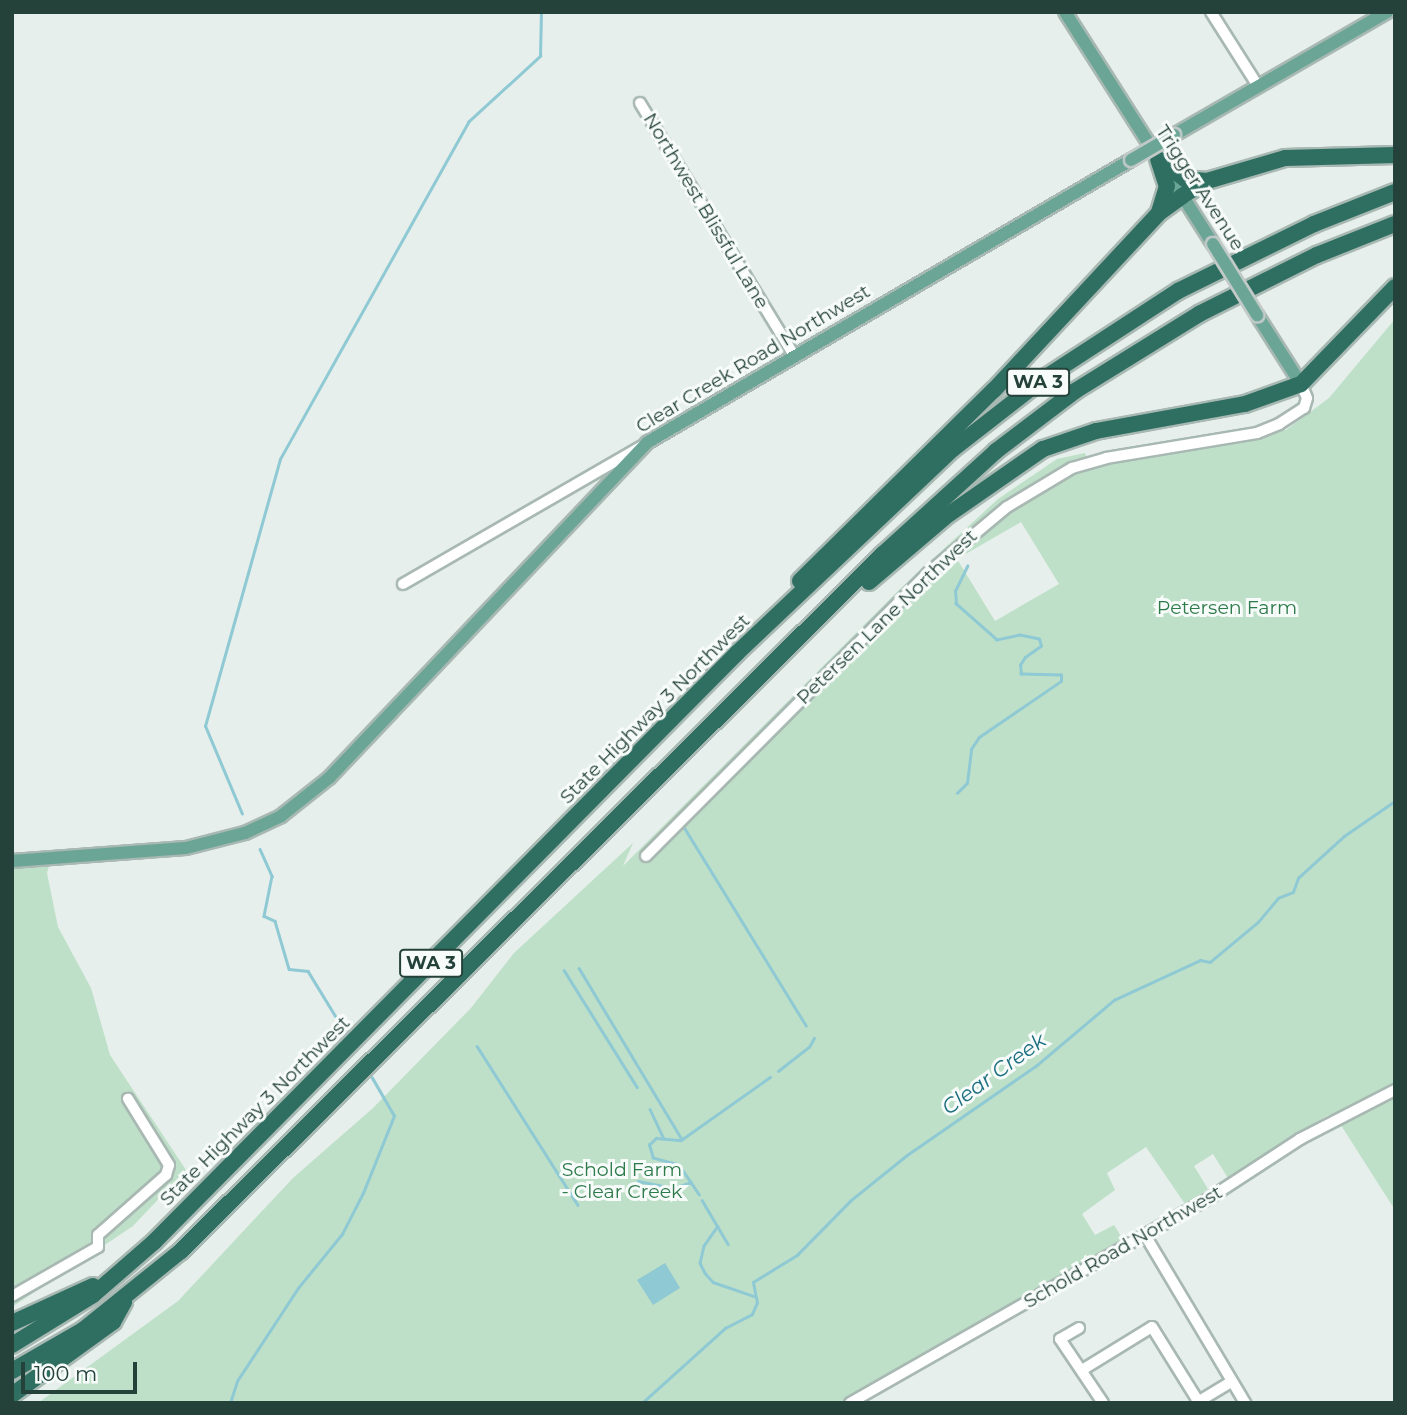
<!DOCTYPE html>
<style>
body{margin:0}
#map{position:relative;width:1407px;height:1415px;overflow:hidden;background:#e6efeb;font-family:Montserrat,sans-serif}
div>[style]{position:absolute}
.green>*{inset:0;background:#bfe0c8}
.water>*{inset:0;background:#8ec9d4}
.stream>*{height:2.5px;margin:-1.25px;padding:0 1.25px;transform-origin:1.25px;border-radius:1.25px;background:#8ec9d4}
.roads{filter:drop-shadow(2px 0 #a8b8b2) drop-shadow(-2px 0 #a8b8b2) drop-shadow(0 2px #a8b8b2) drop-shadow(0 -2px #a8b8b2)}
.minor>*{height:10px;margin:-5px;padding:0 5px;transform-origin:5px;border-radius:5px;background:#fff}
.major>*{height:12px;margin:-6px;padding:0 6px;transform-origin:6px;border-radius:6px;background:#6aa596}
.highway>*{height:16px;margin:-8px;padding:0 8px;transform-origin:8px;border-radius:8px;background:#2f6f62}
.bridges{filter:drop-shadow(2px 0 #c2cac8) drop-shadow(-2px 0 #c2cac8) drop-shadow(0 2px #c2cac8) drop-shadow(0 -2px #c2cac8)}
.major-bridge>*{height:12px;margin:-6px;padding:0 6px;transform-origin:6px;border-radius:6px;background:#6aa596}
span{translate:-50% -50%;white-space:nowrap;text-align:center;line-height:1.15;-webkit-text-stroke:6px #f7fbf9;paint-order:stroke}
.shield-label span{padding:2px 5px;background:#f7fbf9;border:2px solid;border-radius:5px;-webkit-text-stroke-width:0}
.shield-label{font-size:18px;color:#24423a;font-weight:700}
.street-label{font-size:19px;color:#24423a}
.park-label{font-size:19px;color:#2d7a4b}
.water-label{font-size:21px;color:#1c6f80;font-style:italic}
.frame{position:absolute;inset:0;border:14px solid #24423a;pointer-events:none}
.scale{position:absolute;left:21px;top:1362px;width:116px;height:32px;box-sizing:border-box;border:4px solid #24423a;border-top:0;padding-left:9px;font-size:21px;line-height:24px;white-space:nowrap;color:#24423a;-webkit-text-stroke:5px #f7fbf9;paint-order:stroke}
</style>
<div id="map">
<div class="green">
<div style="clip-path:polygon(evenodd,1395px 319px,1395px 1210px,1337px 1119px,1328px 1115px,1228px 1178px,1213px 1154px,1194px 1166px,1208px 1189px,1185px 1204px,1146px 1147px,1107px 1173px,1115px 1190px,1082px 1214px,1095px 1235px,1114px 1225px,1124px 1241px,938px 1350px,934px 1347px,938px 1353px,850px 1403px,38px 1403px,178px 1301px,293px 1178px,373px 1108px,471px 1008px,514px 953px,633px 843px,623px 866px,899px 590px,998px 499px,1057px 459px,1085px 453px,1088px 461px,1286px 430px,1329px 398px,1395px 319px,1021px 522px,1059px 584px,995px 621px,957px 559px,1021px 522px)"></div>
<div style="clip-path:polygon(51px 858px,47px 873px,58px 927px,91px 988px,110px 1055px,186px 1170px,133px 1226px,12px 1307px,12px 861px)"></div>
</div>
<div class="water">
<div style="clip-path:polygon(665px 1263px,680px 1288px,653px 1305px,637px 1280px)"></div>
</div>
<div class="stream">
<div style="left:957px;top:793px;width:14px;rotate:-45deg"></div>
<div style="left:967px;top:783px;width:34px;rotate:-83deg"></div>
<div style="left:971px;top:749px;width:14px;rotate:-56deg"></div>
<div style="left:979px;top:737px;width:99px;rotate:-34.3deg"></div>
<div style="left:1061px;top:681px;width:6px;rotate:-90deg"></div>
<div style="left:1061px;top:675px;width:40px;rotate:-178.6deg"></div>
<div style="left:1021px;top:674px;width:9px;rotate:-96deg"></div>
<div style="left:1020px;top:665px;width:9px;rotate:-58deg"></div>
<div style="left:1025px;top:657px;width:19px;rotate:-35deg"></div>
<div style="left:1041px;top:646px;width:7px;rotate:-106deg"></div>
<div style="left:1039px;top:639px;width:19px;rotate:-168deg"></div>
<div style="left:1020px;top:635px;width:24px;rotate:168deg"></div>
<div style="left:997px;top:640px;width:55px;rotate:-138.7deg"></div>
<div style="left:956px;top:604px;width:13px;rotate:-94deg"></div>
<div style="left:955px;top:591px;width:28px;rotate:-64deg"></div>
<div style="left:242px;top:814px;width:95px;rotate:-112.8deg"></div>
<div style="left:205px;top:726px;width:277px;rotate:-74.3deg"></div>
<div style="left:280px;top:459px;width:386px;rotate:-60.8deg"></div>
<div style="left:468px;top:122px;width:98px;rotate:-42.5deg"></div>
<div style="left:540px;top:56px;width:44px;rotate:-88.7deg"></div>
<div style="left:684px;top:827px;width:233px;rotate:58.4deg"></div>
<div style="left:260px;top:849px;width:30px;rotate:66deg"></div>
<div style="left:272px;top:876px;width:41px;rotate:101.3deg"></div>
<div style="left:264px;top:916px;width:12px;rotate:24deg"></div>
<div style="left:275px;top:921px;width:50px;rotate:73.7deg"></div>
<div style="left:289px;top:969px;width:19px;rotate:6deg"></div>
<div style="left:308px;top:971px;width:75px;rotate:58.6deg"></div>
<div style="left:579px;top:968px;width:198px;rotate:59deg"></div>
<div style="left:564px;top:970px;width:138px;rotate:58deg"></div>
<div style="left:477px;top:1046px;width:188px;rotate:57.6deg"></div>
<div style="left:778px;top:1071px;width:39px;rotate:-38deg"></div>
<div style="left:809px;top:1047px;width:10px;rotate:-61deg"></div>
<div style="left:650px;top:1109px;width:31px;rotate:65deg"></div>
<div style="left:638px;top:1181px;width:37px;rotate:11deg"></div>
<div style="left:674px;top:1188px;width:18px;rotate:-19deg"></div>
<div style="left:699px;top:1195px;width:36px;rotate:-124deg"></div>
<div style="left:679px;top:1165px;width:27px;rotate:-165deg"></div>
<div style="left:653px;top:1158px;width:14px;rotate:-107deg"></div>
<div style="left:649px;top:1145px;width:10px;rotate:-45deg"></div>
<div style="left:656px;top:1138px;width:25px;rotate:5deg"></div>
<div style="left:681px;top:1140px;width:109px;rotate:-35.3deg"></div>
<div style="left:702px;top:1200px;width:51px;rotate:59.4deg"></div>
<div style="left:718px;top:1226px;width:24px;rotate:125deg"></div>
<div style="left:704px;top:1246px;width:17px;rotate:103deg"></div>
<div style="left:700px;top:1263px;width:11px;rotate:63deg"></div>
<div style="left:705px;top:1273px;width:12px;rotate:48deg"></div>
<div style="left:713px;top:1282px;width:43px;rotate:18.9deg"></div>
<div style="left:230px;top:1403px;width:23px;rotate:-72deg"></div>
<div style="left:237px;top:1381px;width:111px;rotate:-56.7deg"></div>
<div style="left:298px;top:1288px;width:70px;rotate:-50.8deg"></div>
<div style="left:342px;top:1234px;width:46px;rotate:-62.9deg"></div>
<div style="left:363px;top:1193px;width:83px;rotate:-68.1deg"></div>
<div style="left:394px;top:1116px;width:44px;rotate:-120.1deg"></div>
<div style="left:642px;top:1403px;width:112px;rotate:-42.1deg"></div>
<div style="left:725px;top:1328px;width:30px;rotate:-27deg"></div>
<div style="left:752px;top:1314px;width:12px;rotate:-66deg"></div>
<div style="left:757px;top:1303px;width:21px;rotate:-101deg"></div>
<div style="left:753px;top:1282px;width:52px;rotate:-31.5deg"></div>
<div style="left:797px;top:1255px;width:76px;rotate:-45.5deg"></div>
<div style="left:850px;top:1201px;width:73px;rotate:-38.9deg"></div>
<div style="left:907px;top:1155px;width:158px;rotate:-34.7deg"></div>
<div style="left:1037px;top:1065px;width:101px;rotate:-40.2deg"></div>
<div style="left:1114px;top:1000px;width:95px;rotate:-24.9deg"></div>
<div style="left:1200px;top:960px;width:10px;rotate:11deg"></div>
<div style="left:1210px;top:962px;width:62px;rotate:-39.8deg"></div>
<div style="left:1258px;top:922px;width:31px;rotate:-50deg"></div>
<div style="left:1278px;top:898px;width:16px;rotate:-22deg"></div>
<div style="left:1293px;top:892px;width:15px;rotate:-70deg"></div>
<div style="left:1298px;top:878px;width:62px;rotate:-42.4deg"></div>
<div style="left:1344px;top:836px;width:62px;rotate:-34.5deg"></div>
</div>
<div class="roads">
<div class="minor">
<div style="left:1211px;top:12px;width:88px;rotate:57.6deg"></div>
<div style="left:640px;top:103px;width:295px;rotate:58.6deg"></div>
<div style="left:403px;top:584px;width:274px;rotate:-30deg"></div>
<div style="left:646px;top:856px;width:400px;rotate:-45.1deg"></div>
<div style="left:928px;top:573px;width:103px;rotate:-39.9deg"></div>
<div style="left:1007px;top:507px;width:76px;rotate:-31deg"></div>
<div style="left:1072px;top:468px;width:35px;rotate:-16deg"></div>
<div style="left:1106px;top:458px;width:153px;rotate:-9.4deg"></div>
<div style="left:1257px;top:433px;width:24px;rotate:-22deg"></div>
<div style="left:1279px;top:424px;width:30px;rotate:-33deg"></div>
<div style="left:1304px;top:408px;width:10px;rotate:-73deg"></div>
<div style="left:1307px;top:398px;width:15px;rotate:-113deg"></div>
<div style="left:1145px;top:1235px;width:196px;rotate:59.2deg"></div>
<div style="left:12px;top:1296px;width:99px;rotate:-29.7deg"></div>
<div style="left:98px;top:1247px;width:12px;rotate:-90deg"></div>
<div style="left:98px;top:1235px;width:91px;rotate:-41.4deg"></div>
<div style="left:166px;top:1175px;width:10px;rotate:-73deg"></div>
<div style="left:169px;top:1165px;width:78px;rotate:-121.8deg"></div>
<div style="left:1079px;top:1328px;width:22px;rotate:150deg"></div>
<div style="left:1060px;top:1339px;width:77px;rotate:56.1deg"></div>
<div style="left:1082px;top:1370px;width:82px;rotate:-31.6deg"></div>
<div style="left:1152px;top:1327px;width:87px;rotate:58.1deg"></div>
<div style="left:850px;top:1403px;width:412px;rotate:-29.7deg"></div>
<div style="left:1208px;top:1199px;width:110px;rotate:-33.1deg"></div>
<div style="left:1300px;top:1139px;width:107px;rotate:-27.3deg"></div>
<div style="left:1196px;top:1403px;width:41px;rotate:-31deg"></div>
</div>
<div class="major">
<div style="left:1065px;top:12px;width:169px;rotate:57.5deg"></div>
<div style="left:1174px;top:135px;width:246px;rotate:-30deg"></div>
<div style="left:1166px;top:170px;width:88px;rotate:57.6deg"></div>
<div style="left:1257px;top:315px;width:82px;rotate:57.5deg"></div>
<div style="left:12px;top:861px;width:174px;rotate:-4.3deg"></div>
<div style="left:186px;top:848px;width:61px;rotate:-14.3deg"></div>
<div style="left:245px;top:833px;width:40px;rotate:-25deg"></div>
<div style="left:281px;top:816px;width:61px;rotate:-38.4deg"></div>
<div style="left:329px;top:778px;width:463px;rotate:-46.5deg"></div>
<div style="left:648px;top:442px;width:559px;rotate:-30.28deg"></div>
</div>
<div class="highway">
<div style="left:1158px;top:159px;width:28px;rotate:72deg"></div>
<div style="left:1167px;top:186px;width:27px;rotate:107deg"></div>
<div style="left:1161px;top:161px;width:30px;rotate:37deg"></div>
<div style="left:1185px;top:179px;width:22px;rotate:5deg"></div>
<div style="left:800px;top:581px;width:272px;rotate:-44.6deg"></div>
<div style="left:994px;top:390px;width:242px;rotate:-47deg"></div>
<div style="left:1159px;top:213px;width:29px;rotate:-36deg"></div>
<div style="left:1182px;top:196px;width:29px;rotate:-31deg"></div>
<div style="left:1207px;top:181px;width:81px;rotate:-16.4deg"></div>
<div style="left:1285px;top:158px;width:110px;rotate:-1.6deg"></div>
<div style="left:869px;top:582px;width:100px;rotate:-40.5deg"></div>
<div style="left:945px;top:517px;width:119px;rotate:-34.8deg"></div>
<div style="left:1043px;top:449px;width:56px;rotate:-18.8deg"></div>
<div style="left:1096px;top:431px;width:151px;rotate:-10.3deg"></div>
<div style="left:1245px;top:404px;width:59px;rotate:-19.7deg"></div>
<div style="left:1301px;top:384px;width:135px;rotate:-45.9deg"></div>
<div style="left:12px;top:1323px;width:89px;rotate:-24.6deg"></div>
<div style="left:12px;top:1345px;width:95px;rotate:-31.7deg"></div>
<div style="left:93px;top:1295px;width:81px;rotate:-41deg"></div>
<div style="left:154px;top:1242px;width:829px;rotate:-45.29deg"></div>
<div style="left:737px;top:653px;width:297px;rotate:-43.4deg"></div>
<div style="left:953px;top:449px;width:114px;rotate:-37.9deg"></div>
<div style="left:1043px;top:379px;width:161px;rotate:-33.1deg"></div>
<div style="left:1178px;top:291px;width:152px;rotate:-26.2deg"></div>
<div style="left:1314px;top:224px;width:87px;rotate:-21.6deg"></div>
<div style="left:12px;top:1371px;width:82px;rotate:-30deg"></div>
<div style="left:83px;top:1330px;width:126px;rotate:-38.9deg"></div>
<div style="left:181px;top:1251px;width:989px;rotate:-44.8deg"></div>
<div style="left:883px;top:554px;width:153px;rotate:-42.3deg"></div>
<div style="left:996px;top:451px;width:99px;rotate:-37.2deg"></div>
<div style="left:1075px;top:391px;width:146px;rotate:-31.8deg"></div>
<div style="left:1199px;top:314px;width:132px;rotate:-26.6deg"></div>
<div style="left:1317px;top:255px;width:84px;rotate:-21.7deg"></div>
<div style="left:12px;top:1395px;width:125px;rotate:-35.9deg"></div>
<div style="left:113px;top:1322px;width:23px;rotate:-61deg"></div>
</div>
</div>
<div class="bridges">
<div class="major-bridge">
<div style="left:1131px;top:160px;width:50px;rotate:-30.2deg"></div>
<div style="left:1213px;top:244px;width:84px;rotate:58.2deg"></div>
</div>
</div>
<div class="shield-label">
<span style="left:1038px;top:382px">WA 3</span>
<span style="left:431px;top:963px">WA 3</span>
</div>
<div class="street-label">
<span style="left:1200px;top:188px;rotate:57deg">Trigger Avenue</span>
<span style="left:706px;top:211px;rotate:59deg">Northwest Blissful Lane</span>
<span style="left:753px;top:359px;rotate:-31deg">Clear Creek Road Northwest</span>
<span style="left:887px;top:617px;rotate:-44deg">Petersen Lane Northwest</span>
<span style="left:655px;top:709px;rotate:-45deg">State Highway 3 Northwest</span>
<span style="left:255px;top:1111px;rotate:-45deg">State Highway 3 Northwest</span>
<span style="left:1123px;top:1247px;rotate:-30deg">Schold Road Northwest</span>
</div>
<div class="park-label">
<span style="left:1227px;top:608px">Petersen Farm</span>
<span style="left:622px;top:1181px">Schold Farm<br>- Clear Creek</span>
</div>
<div class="water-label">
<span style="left:994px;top:1074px;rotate:-36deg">Clear Creek</span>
</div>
<div class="frame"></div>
<div class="scale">100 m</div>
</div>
